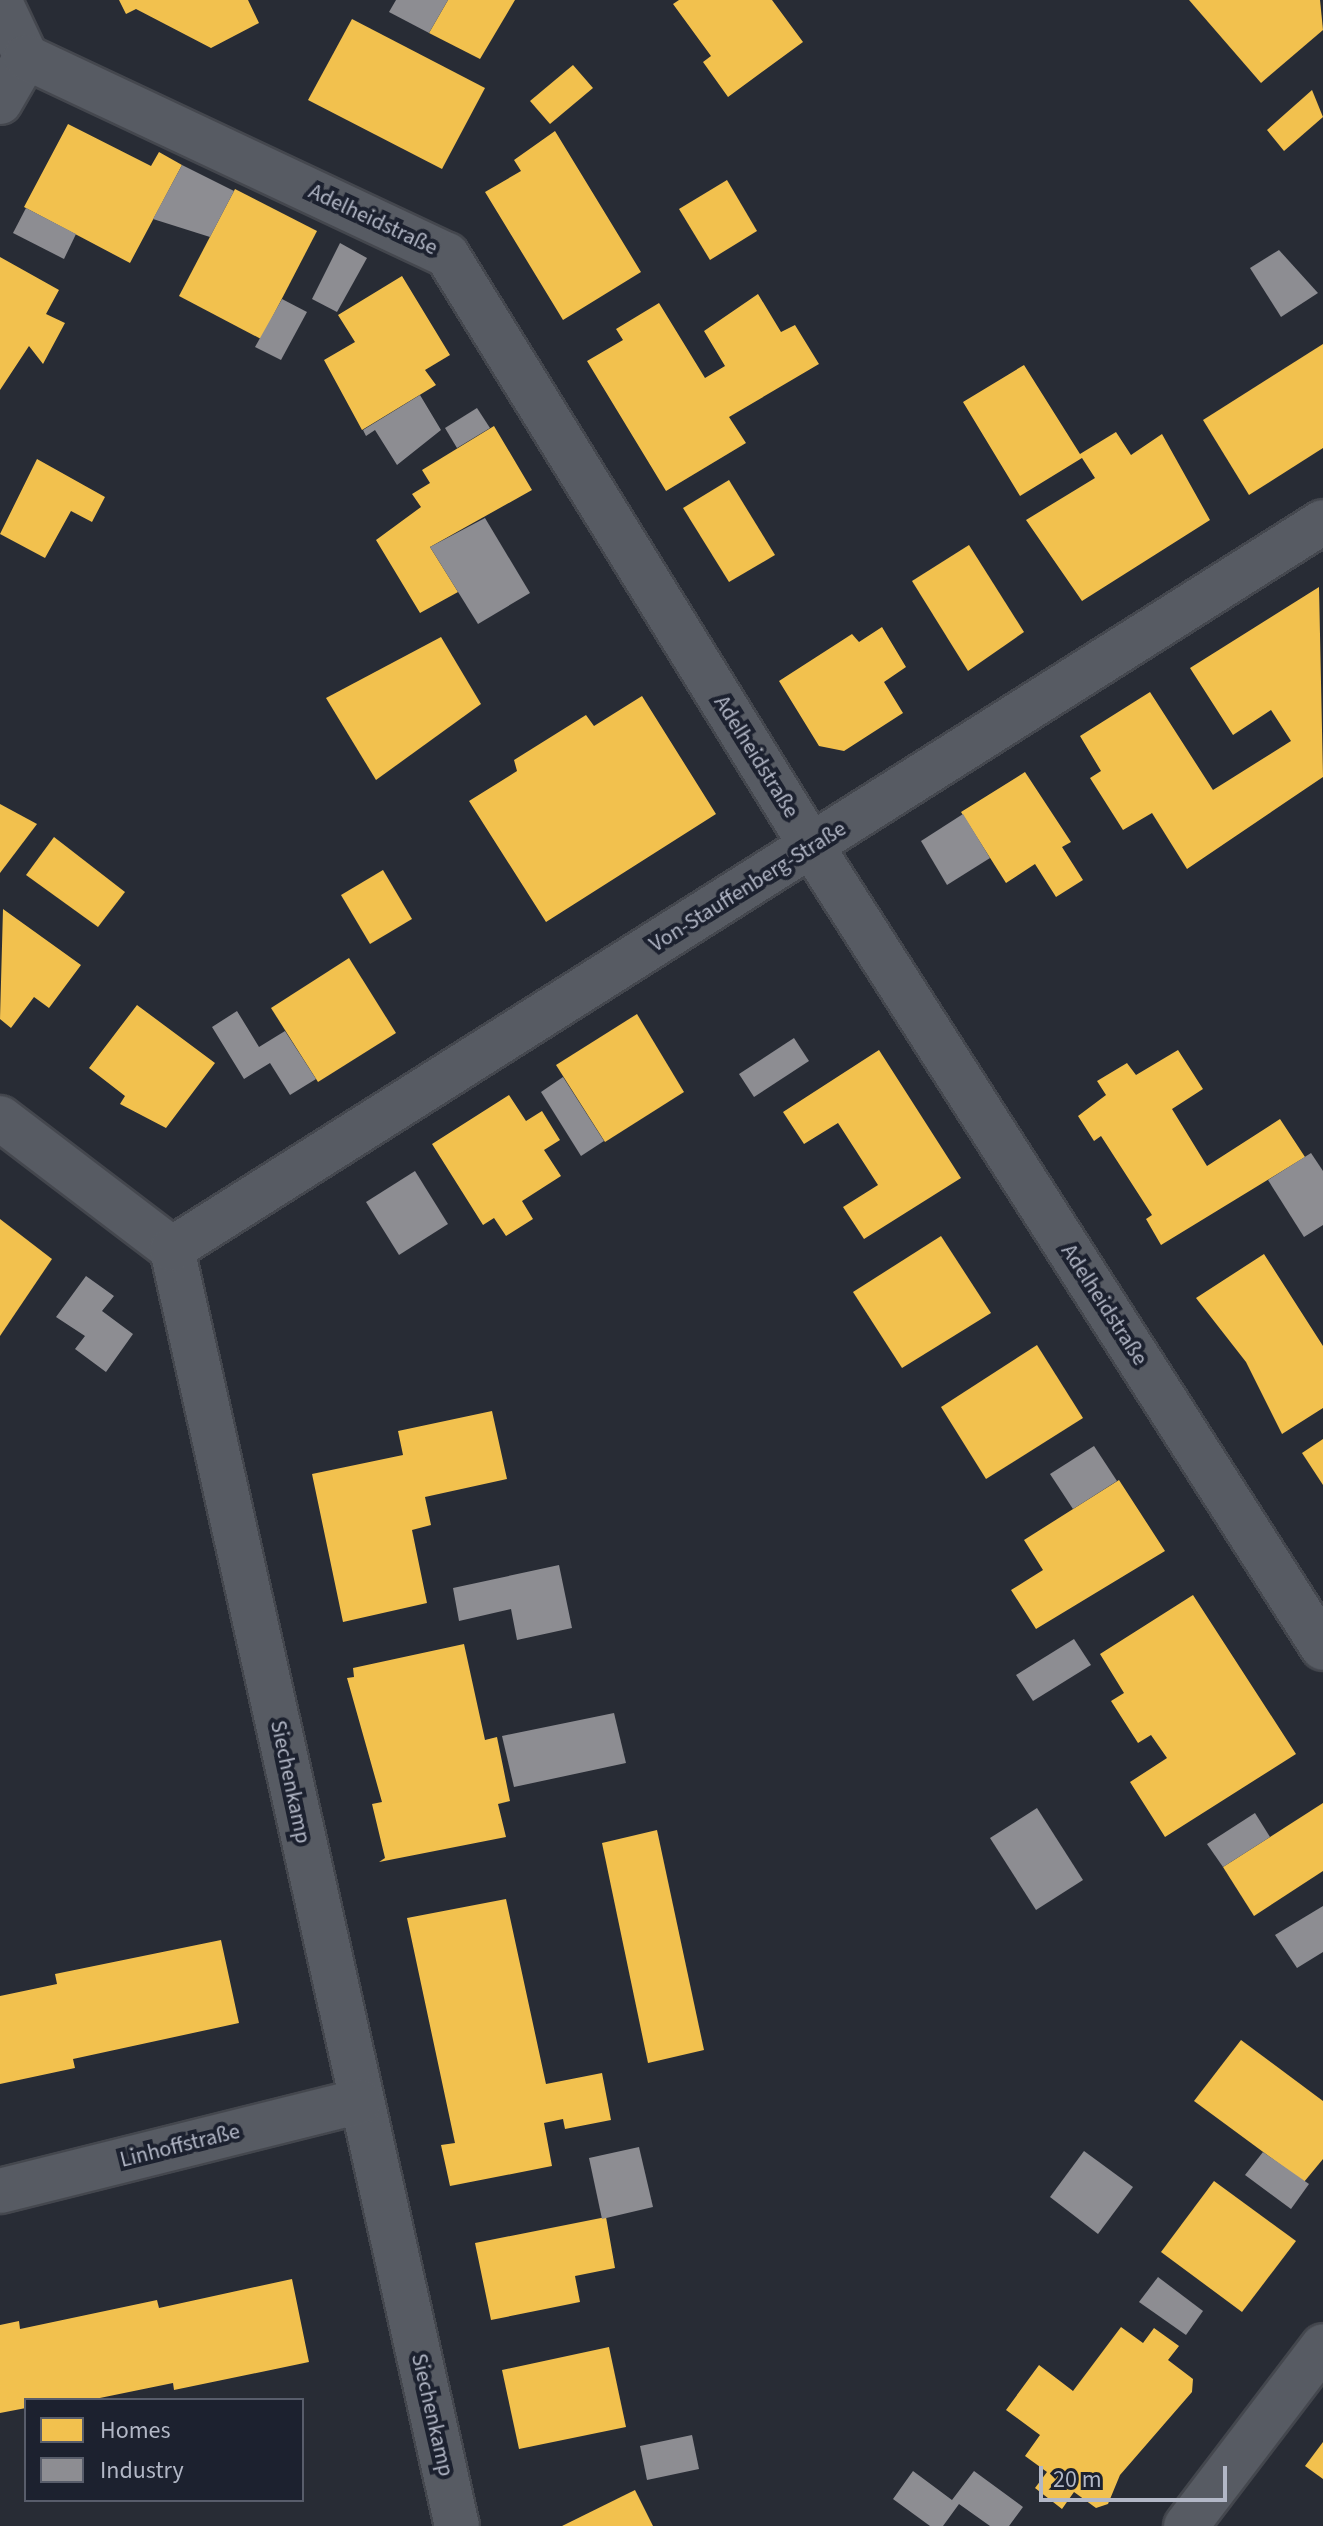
<!DOCTYPE html>
<meta charset="utf-8">
<style>
body{margin:0}
#map{position:relative;width:1323px;height:2526px;overflow:hidden;background:#282c35;font-family:"Source Sans 3",sans-serif}
div>[style]{position:absolute}
.homes>*{inset:0;background:#f2c14e}
.industry>*{inset:0;background:#8d8d92}
.roads{filter:drop-shadow(2px 0 #44474e) drop-shadow(-2px 0 #44474e) drop-shadow(0 2px #44474e) drop-shadow(0 -2px #44474e)}
.minor>*{height:44px;margin:-22px;padding:0 22px;transform-origin:22px;border-radius:22px;background:#575b63}
span{translate:-50% -50%;white-space:nowrap;text-align:center;line-height:1.15;-webkit-text-stroke:8px #1c212f;paint-order:stroke}
.street-label{font-size:22px;color:#b2b7c6}
.legend{position:absolute;left:24px;top:2398px;width:280px;height:104px;box-sizing:border-box;background:#1c212f;border:2px solid #585d6b;margin:0;padding:10px 14px;list-style:none;font-size:24px;color:#b2b7c6}
.legend li{display:flex;align-items:center;gap:16px;height:40px}
.legend b{width:40px;border:2px solid #585d6b}
.scale{position:absolute;left:1039px;top:2466px;width:188px;height:36px;box-sizing:border-box;border:4px solid #b2b7c6;border-top:0;padding-left:10px;font-size:24px;line-height:28px;white-space:nowrap;color:#b2b7c6;-webkit-text-stroke:6px #1c212f;paint-order:stroke}
</style>
<div id="map">
<div class="homes">
<div style="clip-path:polygon(119px 0,248px 0,259px 23px,211px 48px,136px 9px,126px 14px)"></div>
<div style="clip-path:polygon(448px 0,515px 0,480px 59px,429px 33px)"></div>
<div style="clip-path:polygon(679px 0,772px 0,803px 42px,728px 97px,703px 62px,711px 56px,673px 4px)"></div>
<div style="clip-path:polygon(1189px 0,1320px 0,1323px 30px,1261px 83px)"></div>
<div style="clip-path:polygon(352px 19px,485px 88px,442px 169px,308px 100px)"></div>
<div style="clip-path:polygon(573px 65px,593px 88px,550px 124px,530px 101px)"></div>
<div style="clip-path:polygon(1312px 90px,1323px 117px,1284px 151px,1267px 130px)"></div>
<div style="clip-path:polygon(68px 124px,151px 166px,159px 152px,182px 165px,130px 263px,24px 207px)"></div>
<div style="clip-path:polygon(555px 131px,641px 272px,563px 320px,485px 192px,521px 171px,514px 160px)"></div>
<div style="clip-path:polygon(727px 180px,757px 231px,710px 260px,679px 209px)"></div>
<div style="clip-path:polygon(235px 189px,317px 231px,261px 339px,179px 296px)"></div>
<div style="clip-path:polygon(0 257px,59px 290px,46px 314px,65px 323px,43px 364px,29px 346px,0 390px)"></div>
<div style="clip-path:polygon(402px 276px,450px 355px,425px 370px,436px 385px,362px 430px,324px 360px,355px 342px,338px 315px)"></div>
<div style="clip-path:polygon(758px 294px,781px 332px,795px 325px,819px 364px,729px 417px,746px 443px,666px 491px,587px 361px,623px 340px,616px 329px,659px 303px,705px 378px,725px 366px,704px 331px)"></div>
<div style="clip-path:polygon(1323px 344px,1323px 448px,1249px 495px,1203px 420px)"></div>
<div style="clip-path:polygon(1024px 365px,1080px 454px,1116px 432px,1131px 455px,1162px 434px,1210px 520px,1082px 601px,1026px 520px,1095px 478px,1082px 458px,1020px 496px,963px 402px)"></div>
<div style="clip-path:polygon(494px 426px,532px 490px,430px 547px,458px 592px,420px 613px,376px 540px,421px 507px,412px 494px,430px 483px,422px 470px)"></div>
<div style="clip-path:polygon(37px 459px,105px 497px,92px 522px,71px 511px,45px 558px,0 534px)"></div>
<div style="clip-path:polygon(729px 480px,775px 555px,729px 582px,683px 508px)"></div>
<div style="clip-path:polygon(969px 545px,1024px 632px,968px 671px,912px 581px)"></div>
<div style="clip-path:polygon(1319px 587px,1323px 777px,1187px 869px,1152px 813px,1123px 830px,1090px 778px,1101px 771px,1080px 736px,1150px 692px,1213px 790px,1291px 741px,1271px 710px,1233px 735px,1190px 668px)"></div>
<div style="clip-path:polygon(882px 627px,906px 667px,884px 682px,903px 713px,844px 751px,819px 746px,779px 681px,852px 634px,859px 642px)"></div>
<div style="clip-path:polygon(441px 637px,481px 704px,376px 780px,326px 698px)"></div>
<div style="clip-path:polygon(642px 696px,716px 814px,546px 922px,469px 801px,517px 771px,514px 760px,586px 715px,594px 726px)"></div>
<div style="clip-path:polygon(1025px 772px,1071px 842px,1062px 847px,1083px 880px,1056px 897px,1035px 864px,1006px 883px,961px 812px)"></div>
<div style="clip-path:polygon(0 804px,37px 824px,0 873px)"></div>
<div style="clip-path:polygon(54px 837px,125px 892px,98px 927px,26px 875px)"></div>
<div style="clip-path:polygon(383px 870px,412px 919px,370px 944px,341px 895px)"></div>
<div style="clip-path:polygon(3px 909px,81px 965px,49px 1008px,34px 997px,11px 1028px,0 1019px)"></div>
<div style="clip-path:polygon(349px 958px,396px 1033px,318px 1082px,271px 1008px)"></div>
<div style="clip-path:polygon(137px 1005px,215px 1063px,166px 1128px,120px 1104px,125px 1096px,89px 1068px)"></div>
<div style="clip-path:polygon(637px 1014px,684px 1092px,605px 1142px,556px 1065px)"></div>
<div style="clip-path:polygon(879px 1050px,961px 1178px,864px 1239px,843px 1207px,878px 1185px,838px 1123px,804px 1144px,783px 1112px)"></div>
<div style="clip-path:polygon(1178px 1050px,1203px 1089px,1172px 1109px,1207px 1166px,1280px 1119px,1305px 1157px,1161px 1245px,1146px 1219px,1152px 1215px,1101px 1136px,1094px 1141px,1078px 1116px,1106px 1095px,1097px 1081px,1127px 1063px,1136px 1075px)"></div>
<div style="clip-path:polygon(509px 1095px,526px 1121px,542px 1111px,560px 1140px,544px 1150px,561px 1176px,522px 1201px,533px 1219px,506px 1236px,494px 1218px,483px 1225px,432px 1144px)"></div>
<div style="clip-path:polygon(0 1219px,52px 1259px,0 1336px)"></div>
<div style="clip-path:polygon(941px 1236px,991px 1313px,902px 1368px,853px 1292px)"></div>
<div style="clip-path:polygon(1264px 1254px,1323px 1346px,1323px 1408px,1282px 1434px,1246px 1362px,1196px 1298px)"></div>
<div style="clip-path:polygon(1037px 1345px,1083px 1418px,986px 1479px,941px 1407px)"></div>
<div style="clip-path:polygon(492px 1411px,507px 1479px,425px 1497px,431px 1525px,412px 1530px,427px 1603px,343px 1622px,312px 1474px,403px 1455px,398px 1431px)"></div>
<div style="clip-path:polygon(1323px 1439px,1323px 1485px,1302px 1453px)"></div>
<div style="clip-path:polygon(1119px 1480px,1165px 1551px,1036px 1629px,1011px 1590px,1043px 1570px,1024px 1540px)"></div>
<div style="clip-path:polygon(1193px 1595px,1296px 1754px,1165px 1837px,1130px 1782px,1167px 1758px,1151px 1735px,1138px 1743px,1111px 1701px,1124px 1693px,1100px 1654px)"></div>
<div style="clip-path:polygon(464px 1644px,485px 1740px,497px 1737px,510px 1801px,498px 1804px,506px 1837px,379px 1862px,385px 1858px,372px 1804px,382px 1802px,347px 1678px,354px 1677px,353px 1668px)"></div>
<div style="clip-path:polygon(1323px 1803px,1323px 1871px,1254px 1916px,1223px 1867px)"></div>
<div style="clip-path:polygon(657px 1830px,704px 2050px,648px 2063px,602px 1843px)"></div>
<div style="clip-path:polygon(506px 1899px,546px 2084px,602px 2073px,611px 2120px,565px 2129px,563px 2119px,544px 2123px,552px 2166px,450px 2186px,441px 2145px,455px 2143px,407px 1918px)"></div>
<div style="clip-path:polygon(221px 1940px,239px 2023px,73px 2059px,75px 2068px,0 2084px,0 1996px,57px 1984px,55px 1974px)"></div>
<div style="clip-path:polygon(1241px 2040px,1323px 2101px,1323px 2159px,1304px 2182px,1194px 2101px)"></div>
<div style="clip-path:polygon(1214px 2181px,1296px 2241px,1242px 2312px,1161px 2252px)"></div>
<div style="clip-path:polygon(606px 2217px,615px 2268px,575px 2276px,580px 2302px,491px 2320px,475px 2243px)"></div>
<div style="clip-path:polygon(292px 2279px,309px 2362px,174px 2390px,173px 2383px,90px 2400px,26px 2400px,26px 2408px,0 2413px,0 2325px,19px 2321px,20px 2329px,157px 2300px,159px 2308px)"></div>
<div style="clip-path:polygon(1121px 2327px,1143px 2343px,1154px 2328px,1179px 2346px,1168px 2360px,1193px 2379px,1192px 2392px,1120px 2475px,1108px 2504px,1096px 2508px,1074px 2492px,1062px 2509px,1035px 2488px,1047px 2472px,1025px 2456px,1040px 2435px,1006px 2410px,1039px 2365px,1073px 2391px)"></div>
<div style="clip-path:polygon(609px 2347px,626px 2427px,519px 2449px,502px 2370px)"></div>
<div style="clip-path:polygon(1323px 2442px,1323px 2479px,1305px 2466px)"></div>
<div style="clip-path:polygon(635px 2490px,653px 2526px,562px 2526px)"></div>
</div>
<div class="industry">
<div style="clip-path:polygon(396px 0,448px 0,429px 33px,389px 12px)"></div>
<div style="clip-path:polygon(182px 165px,234px 191px,210px 237px,153px 219px)"></div>
<div style="clip-path:polygon(26px 208px,76px 234px,64px 259px,13px 233px)"></div>
<div style="clip-path:polygon(340px 243px,367px 258px,337px 312px,312px 299px)"></div>
<div style="clip-path:polygon(1279px 250px,1318px 293px,1281px 317px,1250px 268px)"></div>
<div style="clip-path:polygon(282px 299px,307px 312px,281px 360px,255px 347px)"></div>
<div style="clip-path:polygon(420px 395px,441px 430px,397px 465px,375px 430px,366px 436px,363px 430px)"></div>
<div style="clip-path:polygon(477px 408px,490px 428px,457px 448px,445px 428px)"></div>
<div style="clip-path:polygon(485px 518px,530px 593px,478px 624px,430px 547px)"></div>
<div style="clip-path:polygon(963px 814px,990px 858px,947px 885px,921px 841px)"></div>
<div style="clip-path:polygon(237px 1011px,259px 1047px,285px 1031px,316px 1079px,290px 1095px,270px 1063px,244px 1079px,212px 1027px)"></div>
<div style="clip-path:polygon(794px 1038px,809px 1061px,754px 1097px,739px 1074px)"></div>
<div style="clip-path:polygon(563px 1077px,604px 1141px,581px 1156px,541px 1092px)"></div>
<div style="clip-path:polygon(1311px 1153px,1323px 1171px,1323px 1225px,1304px 1237px,1268px 1180px)"></div>
<div style="clip-path:polygon(415px 1171px,448px 1224px,399px 1255px,366px 1202px)"></div>
<div style="clip-path:polygon(86px 1276px,114px 1296px,102px 1311px,133px 1334px,106px 1372px,75px 1349px,85px 1336px,56px 1317px)"></div>
<div style="clip-path:polygon(1094px 1446px,1117px 1481px,1073px 1509px,1050px 1474px)"></div>
<div style="clip-path:polygon(559px 1565px,572px 1628px,517px 1640px,511px 1609px,459px 1621px,453px 1588px)"></div>
<div style="clip-path:polygon(1074px 1639px,1091px 1665px,1033px 1701px,1016px 1675px)"></div>
<div style="clip-path:polygon(614px 1713px,626px 1763px,514px 1787px,502px 1736px)"></div>
<div style="clip-path:polygon(1037px 1808px,1083px 1880px,1036px 1910px,990px 1838px)"></div>
<div style="clip-path:polygon(1255px 1813px,1270px 1837px,1223px 1867px,1207px 1844px)"></div>
<div style="clip-path:polygon(1323px 1906px,1323px 1952px,1297px 1968px,1275px 1935px)"></div>
<div style="clip-path:polygon(639px 2147px,653px 2207px,602px 2219px,589px 2158px)"></div>
<div style="clip-path:polygon(1084px 2151px,1133px 2187px,1098px 2234px,1050px 2197px)"></div>
<div style="clip-path:polygon(1263px 2152px,1309px 2184px,1291px 2209px,1245px 2175px)"></div>
<div style="clip-path:polygon(1158px 2277px,1203px 2311px,1186px 2335px,1139px 2302px)"></div>
<div style="clip-path:polygon(692px 2435px,699px 2469px,647px 2480px,640px 2446px)"></div>
<div style="clip-path:polygon(913px 2471px,952px 2500px,974px 2471px,1023px 2507px,1009px 2526px,990px 2526px,959px 2504px,943px 2526px,930px 2526px,893px 2499px)"></div>
</div>
<div class="roads">
<div class="minor">
<div style="left:0;top:2px;width:61px;rotate:64.7deg"></div>
<div style="left:26px;top:57px;width:52px;rotate:120deg"></div>
<div style="left:26px;top:57px;width:465px;rotate:25.2deg"></div>
<div style="left:447px;top:255px;width:695px;rotate:58.34deg"></div>
<div style="left:812px;top:847px;width:950px;rotate:57.46deg"></div>
<div style="left:0;top:1118px;width:216px;rotate:37.3deg"></div>
<div style="left:172px;top:1249px;width:1308px;rotate:77.42deg"></div>
<div style="left:172px;top:1249px;width:1361px;rotate:-32.28deg"></div>
<div style="left:0;top:2191px;width:371px;rotate:-14deg"></div>
<div style="left:1186px;top:2526px;width:226px;rotate:-52.7deg"></div>
</div>
</div>
<div class="street-label">
<span style="left:373px;top:220px;rotate:25deg">Adelheidstraße</span>
<span style="left:756px;top:757px;rotate:58deg">Adelheidstraße</span>
<span style="left:748px;top:887px;rotate:-32deg">Von-Stauffenberg-Straße</span>
<span style="left:1104px;top:1305px;rotate:57deg">Adelheidstraße</span>
<span style="left:290px;top:1782px;rotate:78deg">Siechenkamp</span>
<span style="left:180px;top:2146px;rotate:-14deg">Linhoffstraße</span>
<span style="left:432px;top:2415px;rotate:77deg">Siechenkamp</span>
</div>
<ul class="legend">
<li><b style="height:22px;background:#f2c14e"></b>Homes</li>
<li><b style="height:22px;background:#8d8d92"></b>Industry</li>
</ul>
<div class="scale">20 m</div>
</div>
